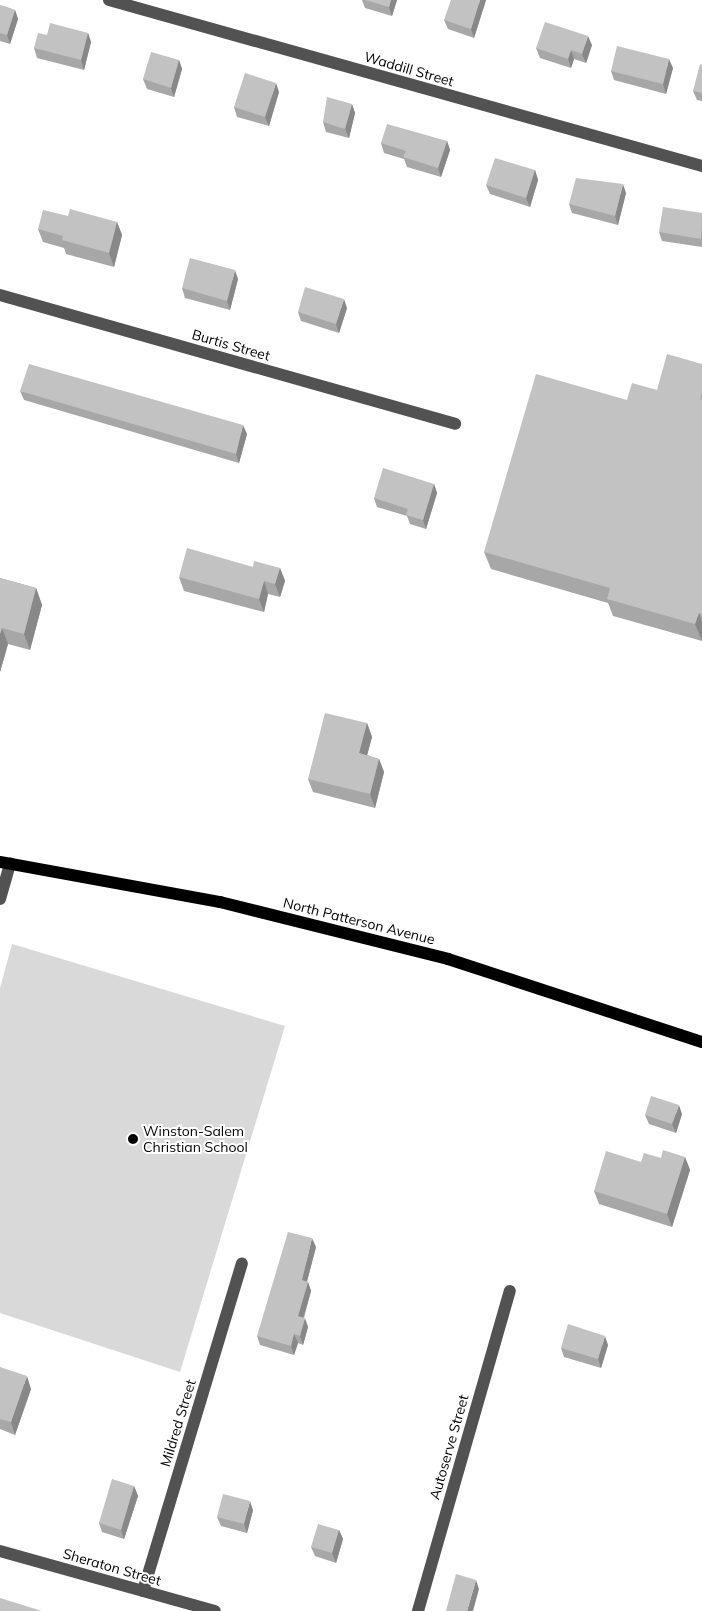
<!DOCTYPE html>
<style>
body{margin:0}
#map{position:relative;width:702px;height:1611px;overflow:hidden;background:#fff;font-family:Mulish,sans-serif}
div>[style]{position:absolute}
.green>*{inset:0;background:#d9d9d9}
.minor>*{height:12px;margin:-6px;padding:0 6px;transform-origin:6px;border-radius:6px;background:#525252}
.major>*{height:12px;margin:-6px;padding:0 6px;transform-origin:6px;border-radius:6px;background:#000}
.wall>*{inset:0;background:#a7a7a7}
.shaded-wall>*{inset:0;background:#888}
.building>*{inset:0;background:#c2c2c2}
.dots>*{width:14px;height:14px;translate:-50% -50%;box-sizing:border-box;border:2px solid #fff;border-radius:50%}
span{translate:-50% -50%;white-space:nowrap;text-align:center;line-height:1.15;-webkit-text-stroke:4px #fff;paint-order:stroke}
.street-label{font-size:14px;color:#000}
.poi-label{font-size:14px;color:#000}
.left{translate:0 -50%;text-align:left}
</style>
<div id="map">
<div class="green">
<div style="clip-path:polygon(12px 944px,285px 1026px,180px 1372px,0 1313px,0 988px)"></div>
</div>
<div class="minor">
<div style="left:109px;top:0;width:616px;rotate:15.64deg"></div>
<div style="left:0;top:295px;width:473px;rotate:15.8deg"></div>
<div style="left:0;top:899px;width:37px;rotate:-74deg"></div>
<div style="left:0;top:1551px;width:223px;rotate:15.6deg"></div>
<div style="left:143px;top:1591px;width:342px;rotate:-73.2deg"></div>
<div style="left:418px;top:1611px;width:333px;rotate:-74deg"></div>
</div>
<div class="major">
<div style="left:0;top:862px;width:224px;rotate:10.3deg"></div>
<div style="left:220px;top:902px;width:235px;rotate:14deg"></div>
<div style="left:448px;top:959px;width:267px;rotate:18.1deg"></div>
</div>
<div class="wall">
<div style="clip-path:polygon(362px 0,397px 0,392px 16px,365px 8px)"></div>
<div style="clip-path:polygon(486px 0,474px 38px,448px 29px,444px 20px)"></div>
<div style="clip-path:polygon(0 5px,15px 10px,18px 19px,10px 44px,0 41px)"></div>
<div style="clip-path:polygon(88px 33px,91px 42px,84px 70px,37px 58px,34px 48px,47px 35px)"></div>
<div style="clip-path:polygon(592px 45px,586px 63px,574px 59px,571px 68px,540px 58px,536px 48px)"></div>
<div style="clip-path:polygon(179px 60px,182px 69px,174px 97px,147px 89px,143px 79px)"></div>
<div style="clip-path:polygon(702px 65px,702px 101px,697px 100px,693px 91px)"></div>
<div style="clip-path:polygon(673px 68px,666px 94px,614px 80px,611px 71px)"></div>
<div style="clip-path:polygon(279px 92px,269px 126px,237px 117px,234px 107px)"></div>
<div style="clip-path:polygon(352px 104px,355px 113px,349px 138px,326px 132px,323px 122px)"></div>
<div style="clip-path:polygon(447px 141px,450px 150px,441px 177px,407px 167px,404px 159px,384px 153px,381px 143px)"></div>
<div style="clip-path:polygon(535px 170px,538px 180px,530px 207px,490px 194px,486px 185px)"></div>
<div style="clip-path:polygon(626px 193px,618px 225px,572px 213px,569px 204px)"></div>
<div style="clip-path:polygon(702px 213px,702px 247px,662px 241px,659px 232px)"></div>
<div style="clip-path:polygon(68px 216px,117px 222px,122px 235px,114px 267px,66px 254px,64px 248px,43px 242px,38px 229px)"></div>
<div style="clip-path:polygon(238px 279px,230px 310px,185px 298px,182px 288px)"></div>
<div style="clip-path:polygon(347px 308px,339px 333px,301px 321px,298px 312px)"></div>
<div style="clip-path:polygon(702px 364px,702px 641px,613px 616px,608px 603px,491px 569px,484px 552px,627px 400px,657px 390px)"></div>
<div style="clip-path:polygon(20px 391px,247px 434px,239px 463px,24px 400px)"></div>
<div style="clip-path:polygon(434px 484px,437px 493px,426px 529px,410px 524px,407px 516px,377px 507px,374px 498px)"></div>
<div style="clip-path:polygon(253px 567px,280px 568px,285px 581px,280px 597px,268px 594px,264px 612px,184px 591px,179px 577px)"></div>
<div style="clip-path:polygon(0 578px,36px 588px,42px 605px,30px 650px,8px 644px,0 672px)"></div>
<div style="clip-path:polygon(367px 723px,372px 737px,367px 755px,379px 759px,384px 772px,375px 808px,313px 792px,308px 779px)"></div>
<div style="clip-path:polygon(682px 1114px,676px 1133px,649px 1124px,645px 1115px)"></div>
<div style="clip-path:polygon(685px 1157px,690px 1170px,672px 1227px,599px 1204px,594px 1191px,641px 1162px,661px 1158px)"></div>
<div style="clip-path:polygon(316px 1247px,307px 1281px,308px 1282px,311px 1291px,304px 1318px,308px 1327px,303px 1345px,298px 1343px,294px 1355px,260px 1345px,257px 1336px)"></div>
<div style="clip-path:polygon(608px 1345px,601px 1368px,564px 1357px,561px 1348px)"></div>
<div style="clip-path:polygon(0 1367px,31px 1389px,15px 1435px,0 1429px)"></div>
<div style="clip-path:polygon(134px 1486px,138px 1496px,124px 1539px,102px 1532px,99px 1523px)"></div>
<div style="clip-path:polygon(253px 1510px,247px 1533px,221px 1526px,217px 1517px)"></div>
<div style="clip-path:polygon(339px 1530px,343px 1539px,336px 1563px,315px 1556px,311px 1547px)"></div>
</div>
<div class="shaded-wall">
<div style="clip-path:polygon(391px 0,397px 0,392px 16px,389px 7px)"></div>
<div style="clip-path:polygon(480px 0,486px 0,474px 38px,471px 29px)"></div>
<div style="clip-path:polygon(15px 10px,18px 19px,10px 44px,7px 35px)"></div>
<div style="clip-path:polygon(88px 33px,91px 42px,84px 70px,81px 60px)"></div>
<div style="clip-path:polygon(588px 36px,592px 45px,586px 63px,582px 54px)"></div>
<div style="clip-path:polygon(571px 50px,574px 59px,571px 68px,568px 59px)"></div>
<div style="clip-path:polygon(669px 59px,673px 68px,666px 94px,663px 84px)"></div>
<div style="clip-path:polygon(179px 60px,182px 69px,174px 97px,171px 88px)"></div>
<div style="clip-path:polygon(276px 83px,279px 92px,269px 126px,265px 117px)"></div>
<div style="clip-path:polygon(352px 104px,355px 113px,349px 138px,345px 129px)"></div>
<div style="clip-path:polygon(447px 141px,450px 150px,441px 177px,438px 168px)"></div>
<div style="clip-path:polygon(535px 170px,538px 180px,530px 207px,526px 198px)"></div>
<div style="clip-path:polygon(623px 184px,626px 193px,618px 225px,615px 216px)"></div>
<div style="clip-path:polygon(117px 222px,122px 235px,114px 267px,109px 253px)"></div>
<div style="clip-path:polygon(235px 270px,238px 279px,230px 310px,227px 301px)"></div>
<div style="clip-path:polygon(344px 299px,347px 308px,339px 333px,336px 324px)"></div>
<div style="clip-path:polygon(243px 425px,247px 434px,239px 463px,236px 454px)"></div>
<div style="clip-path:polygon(434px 484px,437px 493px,426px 529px,423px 520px)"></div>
<div style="clip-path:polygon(280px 568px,285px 581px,280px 597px,275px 584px)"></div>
<div style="clip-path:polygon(264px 581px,268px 594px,264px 612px,259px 599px)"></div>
<div style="clip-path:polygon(36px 588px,42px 605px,30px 650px,24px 634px)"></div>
<div style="clip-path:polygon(699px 613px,702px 622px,702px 641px,695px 624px)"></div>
<div style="clip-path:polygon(2px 628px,8px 644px,0 672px,0 634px)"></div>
<div style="clip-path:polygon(367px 723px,372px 737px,364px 767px,359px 753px)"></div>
<div style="clip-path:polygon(379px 759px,384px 772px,375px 808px,370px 794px)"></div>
<div style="clip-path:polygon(679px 1105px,682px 1114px,676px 1133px,672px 1124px)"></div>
<div style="clip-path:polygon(685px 1157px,690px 1170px,672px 1227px,667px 1214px)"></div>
<div style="clip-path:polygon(312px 1238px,316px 1247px,305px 1289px,302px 1280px)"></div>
<div style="clip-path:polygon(308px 1282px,311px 1291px,301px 1325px,298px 1316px)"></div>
<div style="clip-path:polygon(305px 1318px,308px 1327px,303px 1345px,300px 1336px)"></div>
<div style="clip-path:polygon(294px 1334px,298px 1343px,294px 1355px,291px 1346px)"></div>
<div style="clip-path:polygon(605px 1336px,608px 1345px,601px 1368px,598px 1359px)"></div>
<div style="clip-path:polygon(27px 1376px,31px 1389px,15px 1435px,11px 1422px)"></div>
<div style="clip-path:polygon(134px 1486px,138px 1496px,124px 1539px,121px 1530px)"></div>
<div style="clip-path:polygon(250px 1501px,253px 1510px,247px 1533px,244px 1524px)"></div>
<div style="clip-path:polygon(339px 1530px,343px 1539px,336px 1563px,332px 1553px)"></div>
<div style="clip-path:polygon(476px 1580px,479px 1589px,473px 1611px,467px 1611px)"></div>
</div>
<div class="building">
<div style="clip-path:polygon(365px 0,391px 0,389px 7px)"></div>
<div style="clip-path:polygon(451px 0,480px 0,471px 29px,444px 20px)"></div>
<div style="clip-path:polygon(0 5px,15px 10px,7px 35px,0 33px)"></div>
<div style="clip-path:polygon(545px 22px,588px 36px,582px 54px,571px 50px,568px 59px,536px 48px)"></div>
<div style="clip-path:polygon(50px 23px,88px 33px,81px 60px,34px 48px,38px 33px,47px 35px)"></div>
<div style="clip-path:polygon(617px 46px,669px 59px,663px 84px,611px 71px)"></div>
<div style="clip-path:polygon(151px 52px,179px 60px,171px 88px,143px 79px)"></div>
<div style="clip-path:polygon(700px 64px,702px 65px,702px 93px,693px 91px)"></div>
<div style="clip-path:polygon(245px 73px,276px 83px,265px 117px,234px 107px)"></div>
<div style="clip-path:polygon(327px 97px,352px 104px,345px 129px,323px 122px)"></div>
<div style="clip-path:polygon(387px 124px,447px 141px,438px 168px,403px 157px,406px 151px,381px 143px)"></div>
<div style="clip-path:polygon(495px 158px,535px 170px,526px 198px,486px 185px)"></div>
<div style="clip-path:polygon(576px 178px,623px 184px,615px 216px,569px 204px)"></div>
<div style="clip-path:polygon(663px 207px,702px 213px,701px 239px,659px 232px)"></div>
<div style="clip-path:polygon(70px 209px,117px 222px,109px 253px,62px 240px,63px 236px,38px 229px,43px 210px,68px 216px)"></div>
<div style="clip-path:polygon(190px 258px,235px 270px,227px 301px,182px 288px)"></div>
<div style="clip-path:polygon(305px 287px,344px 299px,336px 324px,298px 312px)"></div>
<div style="clip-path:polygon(667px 354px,702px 364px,702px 392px,700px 399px,702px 399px,702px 614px,699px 613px,695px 624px,607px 599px,610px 588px,484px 552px,536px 374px,627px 400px,632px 383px,657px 390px)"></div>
<div style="clip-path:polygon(29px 364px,243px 425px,236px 454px,20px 391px)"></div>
<div style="clip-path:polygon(383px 468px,434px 484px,423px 520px,406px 515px,408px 509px,374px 498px)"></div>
<div style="clip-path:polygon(187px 548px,253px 567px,254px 561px,280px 568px,275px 584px,264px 581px,259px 599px,179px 577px)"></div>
<div style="clip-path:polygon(0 578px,36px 588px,24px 634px,2px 628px,0 634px)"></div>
<div style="clip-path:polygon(325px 713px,367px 723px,359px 753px,379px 759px,370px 794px,308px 779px)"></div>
<div style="clip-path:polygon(651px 1096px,679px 1105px,672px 1124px,645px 1115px)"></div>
<div style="clip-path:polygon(663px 1150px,685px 1157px,667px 1214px,594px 1191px,606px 1151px,641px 1162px,644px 1153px,661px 1158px)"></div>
<div style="clip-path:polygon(288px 1232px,312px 1238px,302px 1280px,308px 1282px,298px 1316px,305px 1318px,300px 1336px,294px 1334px,291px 1346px,257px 1336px)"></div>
<div style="clip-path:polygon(568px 1324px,605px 1336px,598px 1359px,561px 1348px)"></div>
<div style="clip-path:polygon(0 1367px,27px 1376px,11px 1422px,0 1419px)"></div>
<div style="clip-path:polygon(112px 1479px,134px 1486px,121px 1530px,99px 1523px)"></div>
<div style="clip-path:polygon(223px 1494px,250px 1501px,244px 1524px,217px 1517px)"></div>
<div style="clip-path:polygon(318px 1524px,339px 1530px,332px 1553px,311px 1547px)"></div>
<div style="clip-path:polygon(456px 1574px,476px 1580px,467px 1611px,446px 1611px)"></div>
<div style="clip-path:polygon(0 1598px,42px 1611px,0 1611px)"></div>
</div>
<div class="dots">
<div style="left:133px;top:1139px;background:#000"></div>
</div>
<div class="street-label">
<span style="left:409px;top:69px;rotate:16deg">Waddill Street</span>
<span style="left:231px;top:345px;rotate:16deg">Burtis Street</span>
<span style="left:359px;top:921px;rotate:14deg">North Patterson Avenue</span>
<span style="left:178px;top:1423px;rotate:-73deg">Mildred Street</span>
<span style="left:449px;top:1447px;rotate:-74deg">Autoserve Street</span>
<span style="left:112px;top:1567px;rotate:16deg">Sheraton Street</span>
</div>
<div class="poi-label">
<span class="left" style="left:143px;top:1139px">Winston-Salem<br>Christian School</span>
</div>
</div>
